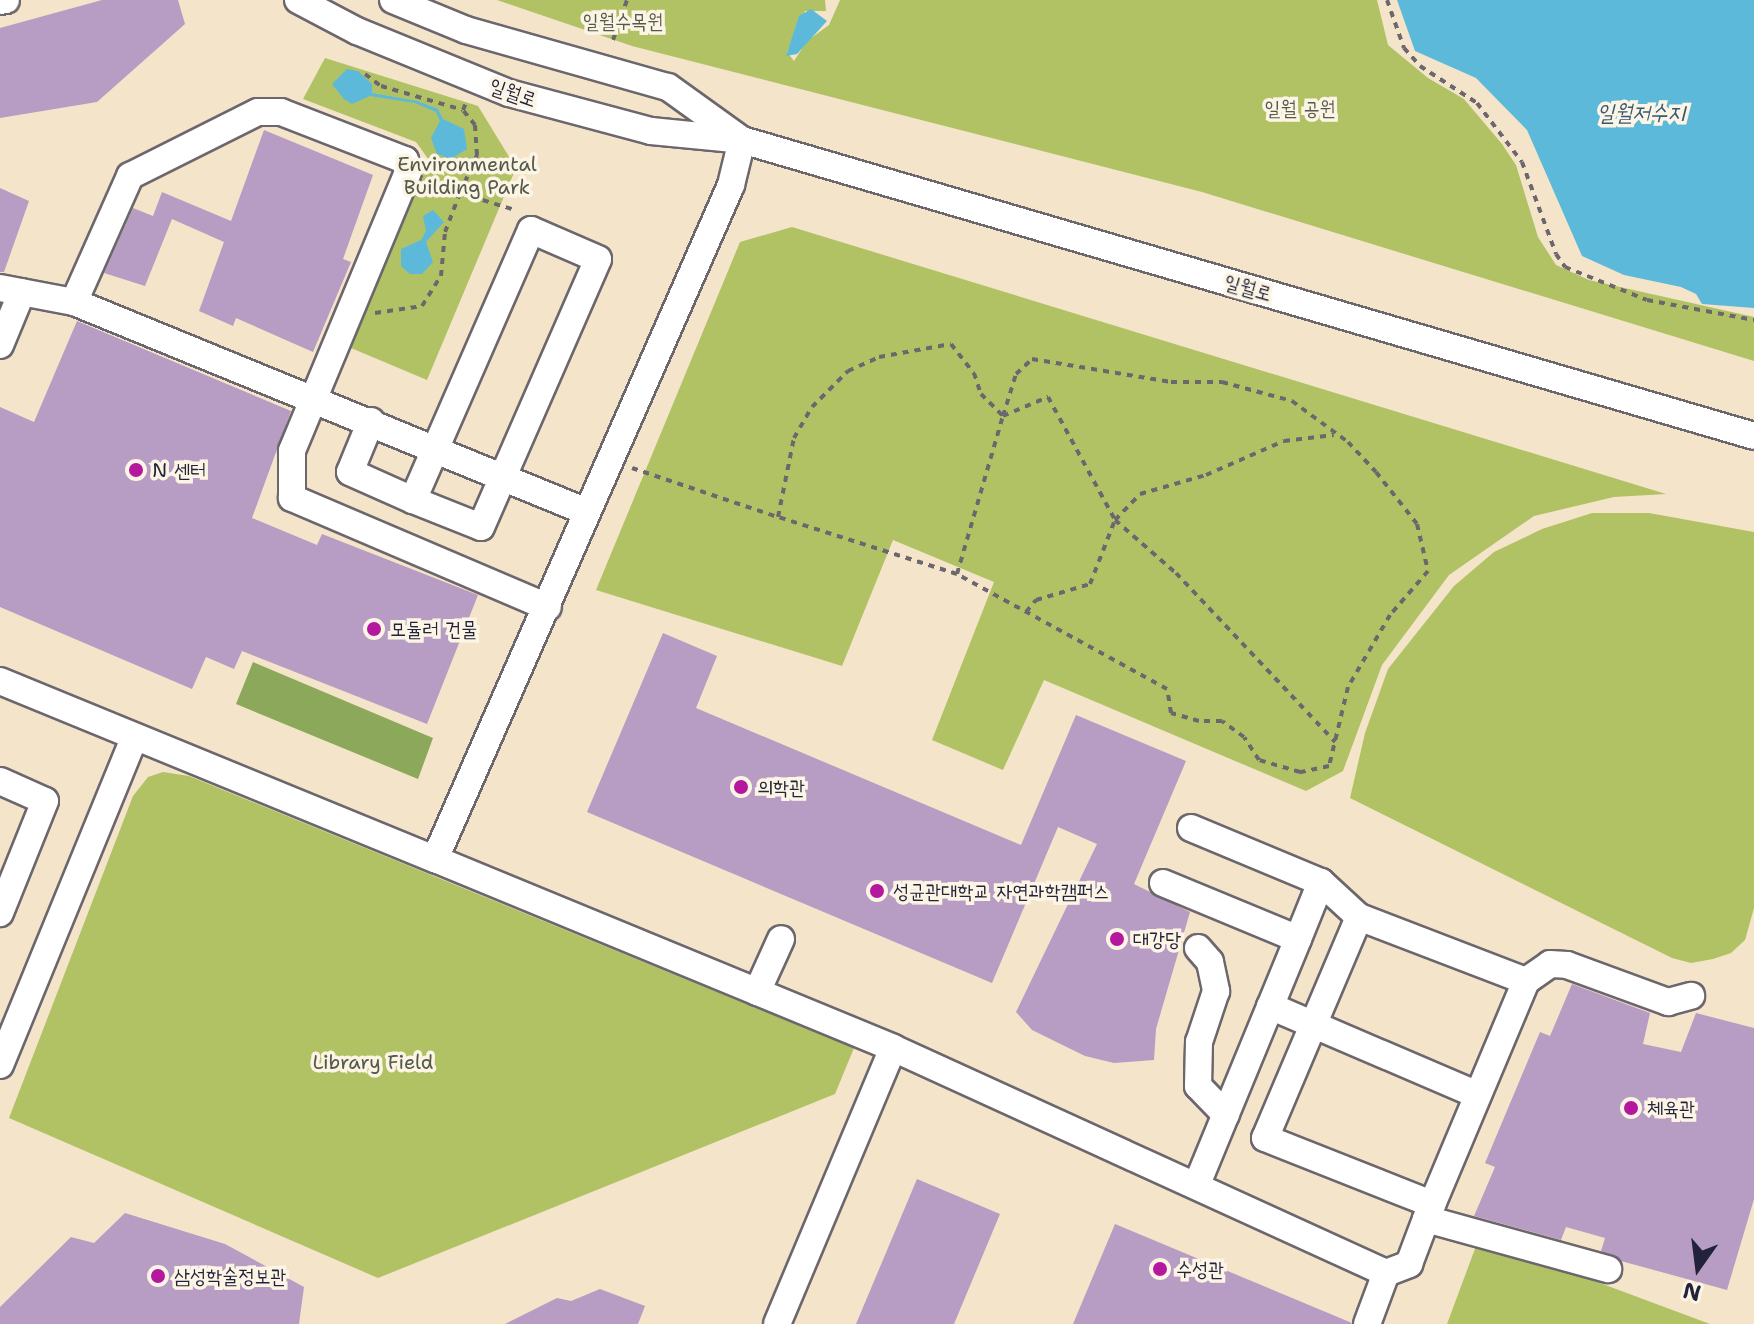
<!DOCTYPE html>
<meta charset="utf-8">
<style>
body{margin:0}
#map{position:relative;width:1754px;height:1324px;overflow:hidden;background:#f4e4c9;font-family:"Shantell Sans","Poor Story",sans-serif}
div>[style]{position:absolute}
.green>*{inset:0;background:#b1c265}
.forest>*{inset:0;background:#8ca85a}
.water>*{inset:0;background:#5cb9da}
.building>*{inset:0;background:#b79cc3}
.path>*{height:4px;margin-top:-2px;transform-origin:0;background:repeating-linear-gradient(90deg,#6c666d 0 6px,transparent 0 12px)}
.roads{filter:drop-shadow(2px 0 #6c666d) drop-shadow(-2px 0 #6c666d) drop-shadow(0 2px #6c666d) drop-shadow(0 -2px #6c666d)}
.minor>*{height:26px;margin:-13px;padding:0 13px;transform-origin:13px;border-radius:13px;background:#fff}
.dots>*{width:22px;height:22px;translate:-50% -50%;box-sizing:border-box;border:4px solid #fcf5e5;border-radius:50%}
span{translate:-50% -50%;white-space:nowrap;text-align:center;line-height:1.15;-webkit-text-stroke:7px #fcf5e5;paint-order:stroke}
.park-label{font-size:20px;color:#545a4a}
.street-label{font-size:20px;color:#22223b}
.poi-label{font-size:20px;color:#22223b}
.left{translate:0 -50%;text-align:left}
.water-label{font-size:22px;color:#365773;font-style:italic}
.north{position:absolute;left:1658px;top:1228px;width:80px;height:80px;-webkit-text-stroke:6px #fcf5e5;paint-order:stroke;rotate:194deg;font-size:22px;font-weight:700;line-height:32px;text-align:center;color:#22223b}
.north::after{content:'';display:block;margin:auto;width:28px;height:36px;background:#22223b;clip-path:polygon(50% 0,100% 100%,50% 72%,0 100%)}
</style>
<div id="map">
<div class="green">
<div style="clip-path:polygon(497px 0,825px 0,826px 11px,805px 11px,787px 52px,794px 61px,807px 41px,829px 25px,840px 0,1377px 0,1388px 45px,1428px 78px,1464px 99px,1502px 144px,1516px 165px,1538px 237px,1556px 265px,1589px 280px,1754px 317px,1754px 361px,1202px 192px,632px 46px)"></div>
<div style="clip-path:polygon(325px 58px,478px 106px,516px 168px,427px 380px,351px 348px,429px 160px,416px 142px,303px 99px)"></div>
<div style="clip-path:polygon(792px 227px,1666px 494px,1614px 497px,1534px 516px,1449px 575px,1382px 665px,1343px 771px,1306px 791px,1044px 680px,1003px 770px,932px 740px,994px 582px,893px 540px,842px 666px,596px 590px,740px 242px)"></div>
<div style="clip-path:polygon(1592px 513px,1649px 513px,1754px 532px,1754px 908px,1745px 940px,1731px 953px,1713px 959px,1691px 963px,1672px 958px,1350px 798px,1365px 733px,1388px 669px,1454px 586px,1494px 552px,1542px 529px)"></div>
<div style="clip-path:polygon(163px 772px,189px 776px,854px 1048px,835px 1094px,378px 1278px,9px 1118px,133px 796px,148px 777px)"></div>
<div style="clip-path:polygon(1479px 1238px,1710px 1324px,1447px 1324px)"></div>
</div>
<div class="forest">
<div style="clip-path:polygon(253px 662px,433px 738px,418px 779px,236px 704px)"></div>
</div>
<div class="water">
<div style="clip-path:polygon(1397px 0,1754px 0,1754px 308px,1702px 304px,1696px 294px,1681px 287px,1624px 275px,1582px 256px,1527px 130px,1476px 78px,1415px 51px)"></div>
<div style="clip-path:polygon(811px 9px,827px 21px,797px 54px,786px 56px,799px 16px)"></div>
<div style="clip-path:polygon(347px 69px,358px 71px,372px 84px,372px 93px,417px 101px,438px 109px,443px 119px,464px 129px,467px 149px,451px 159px,437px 154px,431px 138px,440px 121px,436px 112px,415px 103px,370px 96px,352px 104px,344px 99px,332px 84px)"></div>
<div style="clip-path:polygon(433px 210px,444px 222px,426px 242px,433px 262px,422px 274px,410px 274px,401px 266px,401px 249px,421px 240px,426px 231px,423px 216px)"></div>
</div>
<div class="building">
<div style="clip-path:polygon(102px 0,178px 0,185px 24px,97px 102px,0 118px,0 28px)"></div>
<div style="clip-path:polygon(264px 130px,373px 175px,343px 259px,351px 262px,313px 352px,236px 318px,233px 326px,199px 311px,224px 242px,172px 219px,145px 286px,104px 273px,133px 208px,153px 216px,162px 192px,231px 221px)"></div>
<div style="clip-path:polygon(0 188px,29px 201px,4px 272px,0 272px)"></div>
<div style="clip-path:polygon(77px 321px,291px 411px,252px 518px,317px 545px,322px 534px,478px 595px,427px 724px,242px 651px,234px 669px,206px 657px,192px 689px,0 607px,0 407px,34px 422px)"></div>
<div style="clip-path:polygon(663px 633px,717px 656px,696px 708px,1021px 845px,1076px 715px,1186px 761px,1134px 884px,1190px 912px,1156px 1029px,1154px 1060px,1114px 1063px,1085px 1056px,1032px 1030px,1016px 1012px,1097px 844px,1058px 827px,992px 983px,587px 812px)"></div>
<div style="clip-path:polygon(1572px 984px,1650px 1013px,1643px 1044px,1681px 1052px,1696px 1013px,1754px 1028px,1754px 1199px,1727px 1290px,1621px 1261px,1601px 1251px,1605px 1238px,1566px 1227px,1561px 1240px,1474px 1216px,1495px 1167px,1485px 1163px,1540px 1032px,1550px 1036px)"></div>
<div style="clip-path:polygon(917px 1179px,1000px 1214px,954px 1324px,856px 1324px)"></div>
<div style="clip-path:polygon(125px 1213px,225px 1244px,304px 1287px,299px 1324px,0 1324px,0 1307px,71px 1237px,94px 1243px)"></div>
<div style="clip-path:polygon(1115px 1224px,1352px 1323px,1351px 1324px,1073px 1324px)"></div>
<div style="clip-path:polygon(600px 1289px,645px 1306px,638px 1324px,505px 1324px,557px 1298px,571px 1301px)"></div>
</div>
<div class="path">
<div style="left:1387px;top:0;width:51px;rotate:70.5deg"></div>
<div style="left:1404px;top:48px;width:24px;rotate:48deg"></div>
<div style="left:1420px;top:66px;width:68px;rotate:33deg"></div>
<div style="left:1477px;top:103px;width:74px;rotate:52.7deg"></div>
<div style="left:1522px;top:162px;width:98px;rotate:69.7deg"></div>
<div style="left:1556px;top:254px;width:16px;rotate:55deg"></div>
<div style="left:1565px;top:267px;width:88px;rotate:21.9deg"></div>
<div style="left:1647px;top:300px;width:109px;rotate:10.6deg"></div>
<div style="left:613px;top:40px;width:42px;rotate:-70.7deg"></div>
<div style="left:365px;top:74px;width:20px;rotate:37deg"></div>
<div style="left:381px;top:86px;width:85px;rotate:16.3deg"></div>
<div style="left:429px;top:180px;width:34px;rotate:23deg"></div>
<div style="left:460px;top:193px;width:42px;rotate:-65.9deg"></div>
<div style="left:477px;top:155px;width:30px;rotate:-94deg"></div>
<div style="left:475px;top:125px;width:19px;rotate:-129deg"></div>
<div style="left:463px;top:110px;width:8px;rotate:-67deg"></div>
<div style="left:375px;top:313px;width:48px;rotate:-8.5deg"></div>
<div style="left:422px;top:306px;width:36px;rotate:-58deg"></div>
<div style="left:441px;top:276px;width:44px;rotate:-84.8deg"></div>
<div style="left:445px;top:232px;width:42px;rotate:-69deg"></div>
<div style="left:460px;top:193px;width:58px;rotate:17.2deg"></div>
<div style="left:632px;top:468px;width:154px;rotate:18.6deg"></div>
<div style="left:957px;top:574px;width:165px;rotate:-73.8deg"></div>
<div style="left:1003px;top:416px;width:44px;rotate:-72.8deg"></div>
<div style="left:1016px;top:374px;width:22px;rotate:-43deg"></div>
<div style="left:1032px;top:359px;width:141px;rotate:9.4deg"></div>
<div style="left:1171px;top:382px;width:51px"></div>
<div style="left:1222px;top:382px;width:73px;rotate:15.2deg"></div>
<div style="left:1292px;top:401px;width:69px;rotate:36.2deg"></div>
<div style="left:1348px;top:442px;width:41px;rotate:47deg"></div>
<div style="left:1376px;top:472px;width:66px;rotate:51.7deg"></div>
<div style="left:1417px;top:524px;width:48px;rotate:76.8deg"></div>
<div style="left:1428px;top:571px;width:58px;rotate:130.8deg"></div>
<div style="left:1390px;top:615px;width:83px;rotate:120.3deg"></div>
<div style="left:1348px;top:687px;width:81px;rotate:103.5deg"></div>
<div style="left:1329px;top:766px;width:30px;rotate:168deg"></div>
<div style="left:1300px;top:772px;width:43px;rotate:-163.7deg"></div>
<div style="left:1259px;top:760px;width:27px;rotate:-123deg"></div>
<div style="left:1244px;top:737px;width:27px;rotate:-144deg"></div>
<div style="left:1222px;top:721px;width:23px;rotate:180deg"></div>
<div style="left:1199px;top:721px;width:29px;rotate:-164deg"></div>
<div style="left:1171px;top:713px;width:24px;rotate:-99deg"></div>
<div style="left:1167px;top:689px;width:239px;rotate:-151.3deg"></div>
<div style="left:957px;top:574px;width:188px;rotate:-162.3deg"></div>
<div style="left:778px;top:517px;width:81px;rotate:-78.6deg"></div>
<div style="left:794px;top:438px;width:36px;rotate:-60deg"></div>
<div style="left:812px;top:407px;width:51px;rotate:-45deg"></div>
<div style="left:848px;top:371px;width:34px;rotate:-24deg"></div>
<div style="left:879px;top:357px;width:73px;rotate:-10.2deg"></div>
<div style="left:951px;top:344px;width:37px;rotate:52deg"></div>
<div style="left:974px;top:373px;width:22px;rotate:72deg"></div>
<div style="left:981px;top:394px;width:31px;rotate:45deg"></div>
<div style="left:1003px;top:416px;width:49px;rotate:-22.9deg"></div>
<div style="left:1048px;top:397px;width:140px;rotate:61.4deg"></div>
<div style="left:1115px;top:520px;width:81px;rotate:41deg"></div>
<div style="left:1176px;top:573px;width:232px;rotate:46.7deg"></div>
<div style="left:1026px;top:612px;width:16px;rotate:-50deg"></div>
<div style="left:1036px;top:600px;width:56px;rotate:-16.5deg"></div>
<div style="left:1090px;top:584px;width:69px;rotate:-68.7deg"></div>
<div style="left:1115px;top:520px;width:36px;rotate:-46deg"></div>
<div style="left:1140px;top:494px;width:69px;rotate:-16.1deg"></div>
<div style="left:1206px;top:475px;width:85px;rotate:-23.6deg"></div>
<div style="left:1284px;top:441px;width:50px;rotate:-6.8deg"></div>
</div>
<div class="roads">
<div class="minor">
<div style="left:298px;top:0;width:67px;rotate:27.7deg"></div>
<div style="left:357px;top:31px;width:164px;rotate:22.2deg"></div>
<div style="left:509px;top:93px;width:147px;rotate:15deg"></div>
<div style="left:651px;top:131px;width:91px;rotate:5.6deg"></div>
<div style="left:742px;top:140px;width:1054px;rotate:16.3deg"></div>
<div style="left:393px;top:0;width:79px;rotate:22.3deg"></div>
<div style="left:466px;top:30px;width:210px;rotate:15.8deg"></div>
<div style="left:668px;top:87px;width:87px;rotate:35.7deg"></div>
<div style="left:0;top:1px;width:6px;rotate:-9deg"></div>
<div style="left:0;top:288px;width:75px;rotate:10.7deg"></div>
<div style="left:74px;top:302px;width:554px;rotate:22.26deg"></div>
<div style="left:74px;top:302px;width:138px;rotate:-66deg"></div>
<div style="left:130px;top:176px;width:143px;rotate:-26.6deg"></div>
<div style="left:258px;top:112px;width:23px"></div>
<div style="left:281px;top:112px;width:133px;rotate:21.2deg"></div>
<div style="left:405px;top:160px;width:12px;rotate:76deg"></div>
<div style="left:408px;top:172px;width:302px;rotate:112.6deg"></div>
<div style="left:292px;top:451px;width:47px;rotate:90deg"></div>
<div style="left:292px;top:498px;width:278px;rotate:23.1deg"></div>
<div style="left:0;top:345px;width:57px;rotate:-67.5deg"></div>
<div style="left:371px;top:421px;width:55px;rotate:112.4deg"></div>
<div style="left:350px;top:472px;width:69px;rotate:24deg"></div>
<div style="left:413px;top:500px;width:73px;rotate:21.7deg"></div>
<div style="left:481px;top:527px;width:292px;rotate:-66.4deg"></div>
<div style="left:598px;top:259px;width:73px;rotate:-156.6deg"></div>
<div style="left:531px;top:230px;width:295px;rotate:113.6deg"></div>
<div style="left:0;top:681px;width:470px;rotate:22.3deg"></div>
<div style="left:435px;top:859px;width:736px;rotate:-66.29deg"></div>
<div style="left:731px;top:185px;width:46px;rotate:-76.3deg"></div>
<div style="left:0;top:781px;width:49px;rotate:24deg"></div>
<div style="left:45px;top:801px;width:121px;rotate:111.9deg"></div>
<div style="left:1191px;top:828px;width:141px;rotate:22.6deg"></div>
<div style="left:1321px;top:882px;width:61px;rotate:112deg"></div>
<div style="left:435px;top:859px;width:495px;rotate:22.4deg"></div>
<div style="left:893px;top:1048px;width:299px;rotate:112.8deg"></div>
<div style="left:1321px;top:882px;width:52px;rotate:42.6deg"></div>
<div style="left:1359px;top:917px;width:179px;rotate:21deg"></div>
<div style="left:1526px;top:981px;width:29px;rotate:-35deg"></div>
<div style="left:1550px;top:964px;width:17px;rotate:3deg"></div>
<div style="left:1567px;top:965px;width:108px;rotate:20.1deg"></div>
<div style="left:1668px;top:1002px;width:24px;rotate:-15deg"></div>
<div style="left:1163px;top:883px;width:146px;rotate:22.5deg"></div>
<div style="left:1298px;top:939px;width:265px;rotate:112.4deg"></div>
<div style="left:1359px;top:917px;width:240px;rotate:113deg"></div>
<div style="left:1265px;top:1138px;width:180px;rotate:21.6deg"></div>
<div style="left:1198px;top:948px;width:18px;rotate:49deg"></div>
<div style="left:1210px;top:962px;width:30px;rotate:78deg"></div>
<div style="left:1216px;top:991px;width:54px;rotate:108.4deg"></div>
<div style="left:1199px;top:1042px;width:44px;rotate:91.3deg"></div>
<div style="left:1198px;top:1086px;width:40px;rotate:46deg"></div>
<div style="left:757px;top:992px;width:58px;rotate:-65.6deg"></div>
<div style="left:1270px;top:1006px;width:226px;rotate:23.2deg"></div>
<div style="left:893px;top:1048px;width:542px;rotate:24.53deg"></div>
<div style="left:1386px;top:1273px;width:54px;rotate:110.4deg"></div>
<div style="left:0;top:1065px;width:352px;rotate:-67.7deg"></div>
<div style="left:1426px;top:1219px;width:258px;rotate:-67.2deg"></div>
<div style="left:1386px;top:1273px;width:25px;rotate:-21deg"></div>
<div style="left:1409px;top:1264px;width:48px;rotate:-69.3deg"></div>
<div style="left:1426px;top:1219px;width:189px;rotate:15.4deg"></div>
</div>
</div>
<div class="dots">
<div style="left:136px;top:470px;background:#b5179e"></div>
<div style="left:374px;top:629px;background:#b5179e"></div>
<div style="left:741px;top:787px;background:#b5179e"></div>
<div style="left:877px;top:891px;background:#b5179e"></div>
<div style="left:1117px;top:939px;background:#b5179e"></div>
<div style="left:1631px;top:1108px;background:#b5179e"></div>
<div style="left:1160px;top:1269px;background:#b5179e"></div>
<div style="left:158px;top:1276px;background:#b5179e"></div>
</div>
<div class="park-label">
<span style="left:623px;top:21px">일월수목원</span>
<span style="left:1300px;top:108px">일월 공원</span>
<span style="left:467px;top:176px">Environmental<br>Building Park</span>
<span style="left:373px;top:1062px">Library Field</span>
</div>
<div class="street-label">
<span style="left:513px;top:93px;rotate:19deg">일월로</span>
<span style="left:1248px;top:288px;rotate:16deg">일월로</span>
</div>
<div class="poi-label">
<span class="left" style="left:152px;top:470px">N 센터</span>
<span class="left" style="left:390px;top:629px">모듈러 건물</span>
<span class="left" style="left:757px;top:787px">의학관</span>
<span class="left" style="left:893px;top:891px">성균관대학교 자연과학캠퍼스</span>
<span class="left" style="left:1133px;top:939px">대강당</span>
<span class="left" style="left:1647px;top:1108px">체육관</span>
<span class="left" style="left:1176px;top:1269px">수성관</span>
<span class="left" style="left:174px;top:1276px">삼성학술정보관</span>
</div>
<div class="water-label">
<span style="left:1641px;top:113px">일월저수지</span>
</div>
<div class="north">N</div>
</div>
